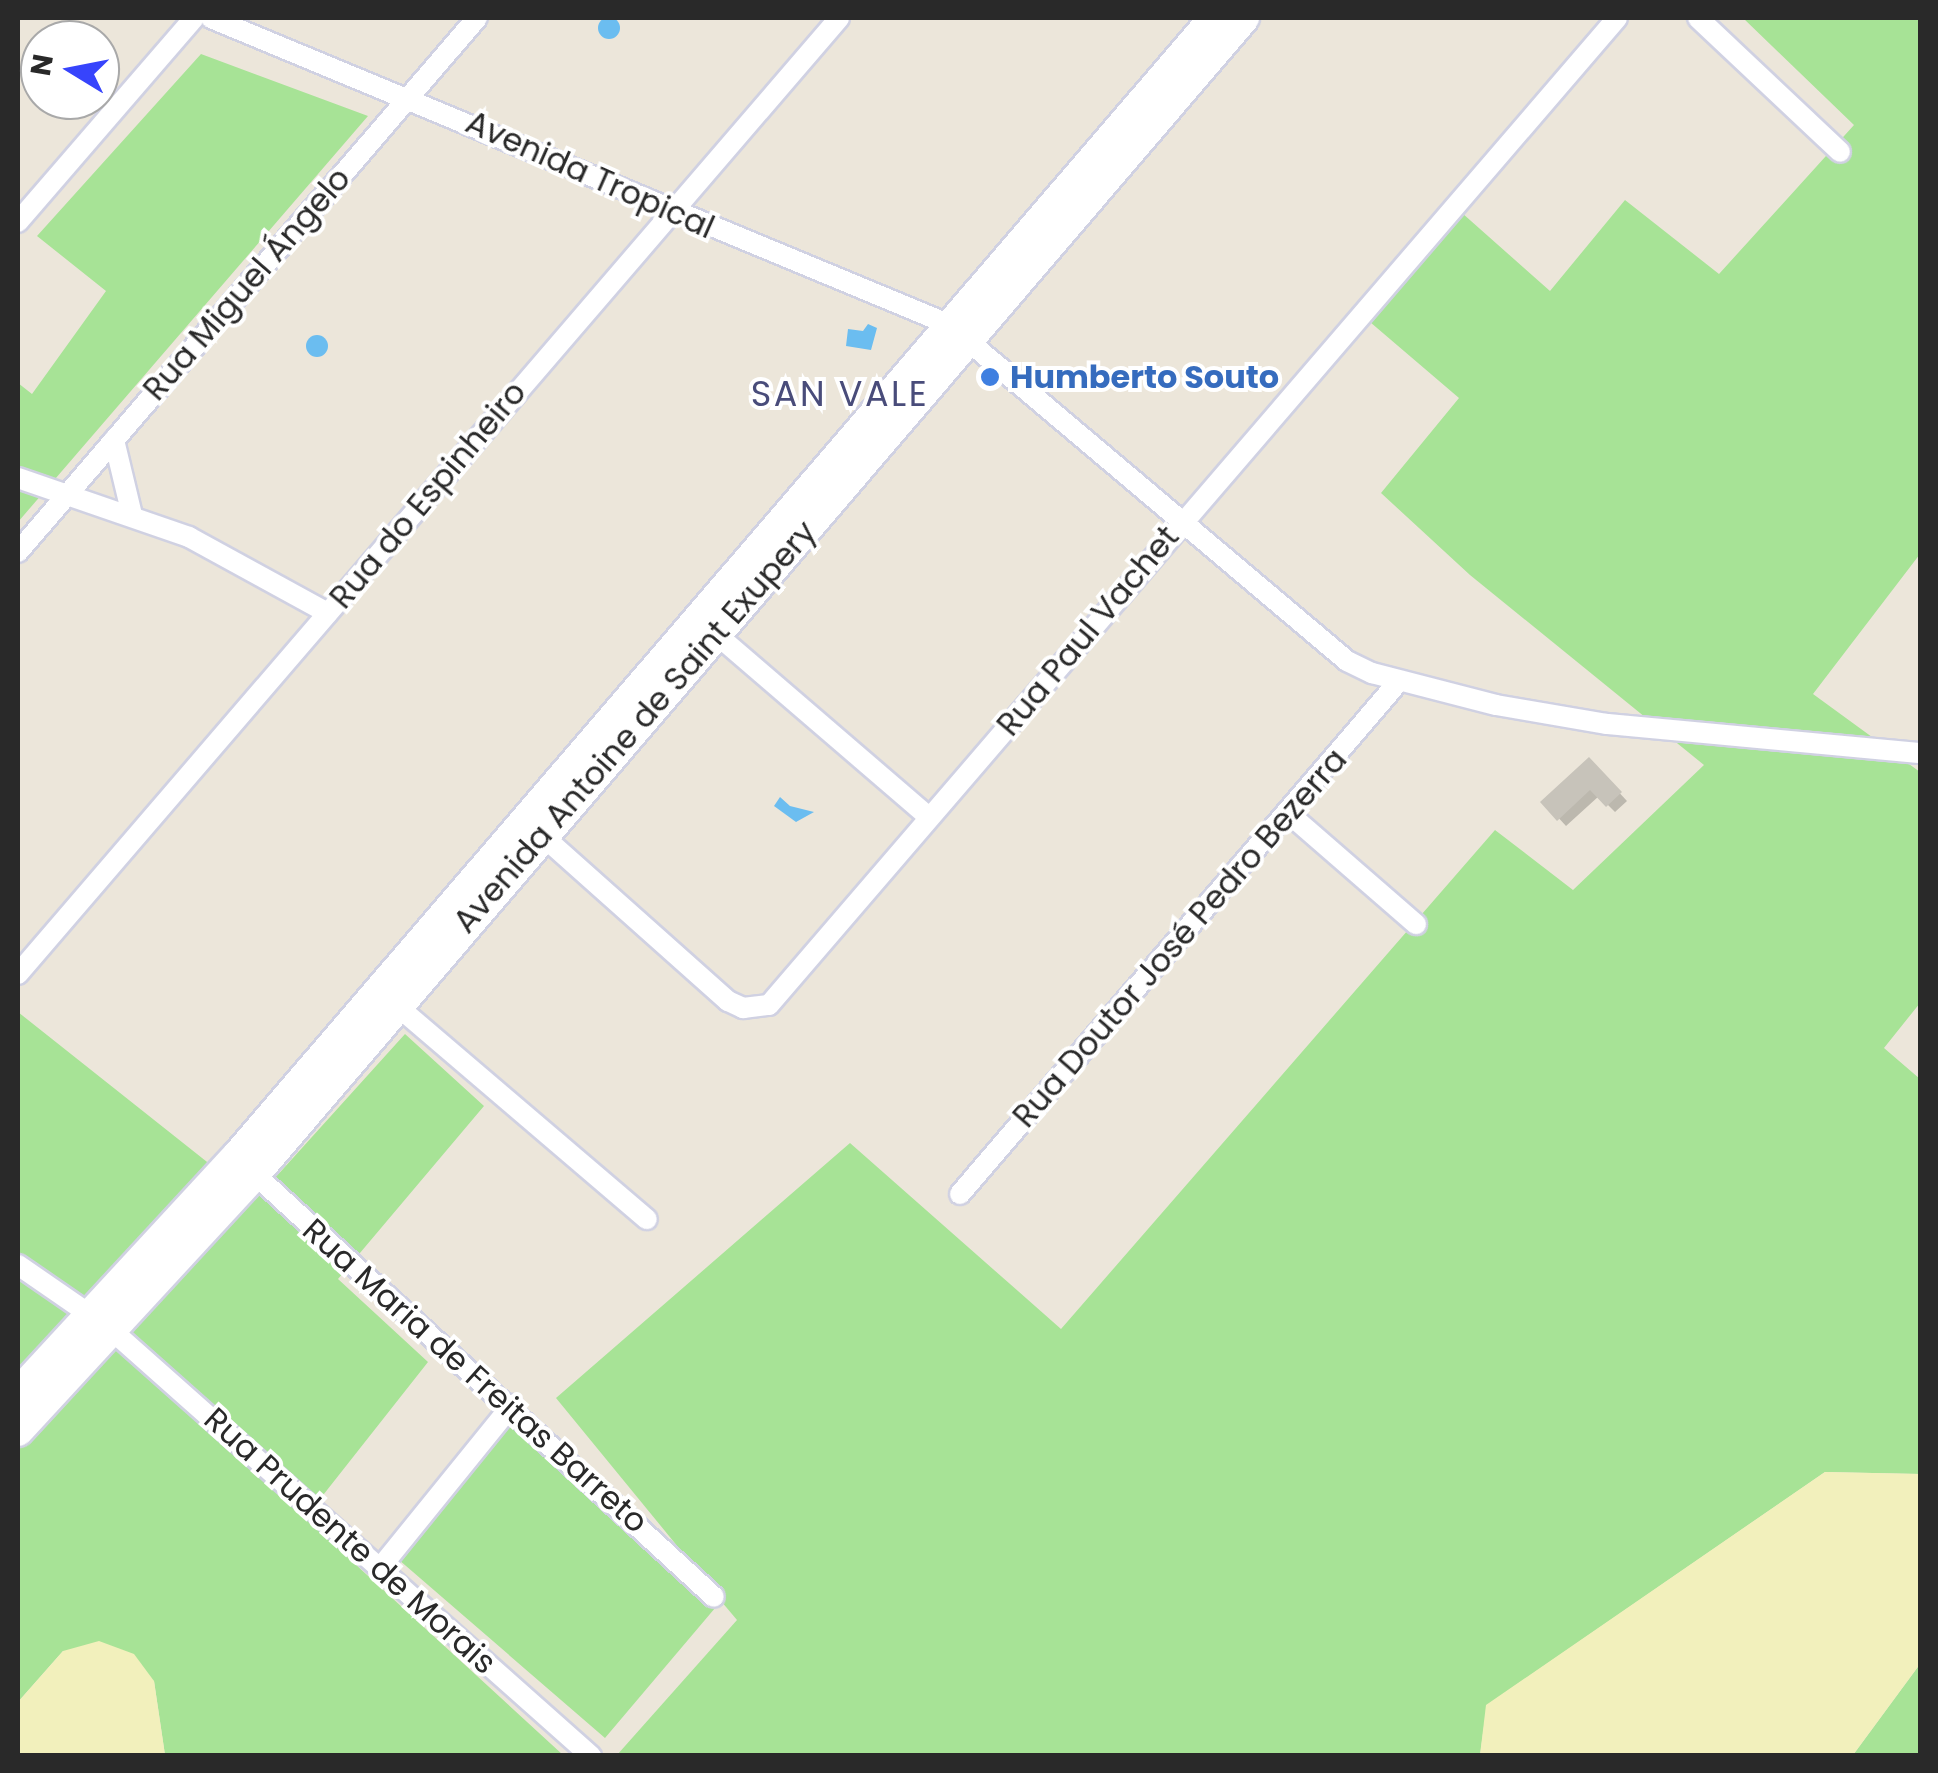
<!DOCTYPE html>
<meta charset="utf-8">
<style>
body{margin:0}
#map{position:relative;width:1938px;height:1773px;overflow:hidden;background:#ece6da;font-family:Poppins,sans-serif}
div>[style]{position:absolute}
.green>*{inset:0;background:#a7e396}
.sand>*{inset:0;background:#f2f0bc}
.water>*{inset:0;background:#6bbdf0}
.round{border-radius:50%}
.shadow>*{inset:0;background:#0003}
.building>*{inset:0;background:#c7c3ba}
.roads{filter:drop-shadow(2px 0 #d0d1e2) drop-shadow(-2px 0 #d0d1e2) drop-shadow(0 2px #d0d1e2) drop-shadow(0 -2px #d0d1e2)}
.street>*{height:20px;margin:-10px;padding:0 10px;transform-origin:10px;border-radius:10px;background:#fff}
.secondary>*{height:30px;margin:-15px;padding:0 15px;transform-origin:15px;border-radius:15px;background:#fff}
.dots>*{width:28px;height:28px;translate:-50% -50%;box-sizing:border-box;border:5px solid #fff;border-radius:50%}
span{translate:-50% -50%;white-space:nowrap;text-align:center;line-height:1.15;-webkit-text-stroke:8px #fff;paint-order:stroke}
.street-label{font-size:32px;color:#292929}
.shop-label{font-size:32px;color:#366cbe;font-weight:700}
.left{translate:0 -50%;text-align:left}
.neighbourhood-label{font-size:35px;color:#494c7a;letter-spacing:2.5px}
.frame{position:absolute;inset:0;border:20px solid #292929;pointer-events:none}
.north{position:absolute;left:20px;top:20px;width:100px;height:100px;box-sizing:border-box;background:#fff;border:2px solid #a9a9a9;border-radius:50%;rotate:280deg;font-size:28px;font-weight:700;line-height:40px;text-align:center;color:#292929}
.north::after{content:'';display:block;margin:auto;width:35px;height:45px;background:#3744fc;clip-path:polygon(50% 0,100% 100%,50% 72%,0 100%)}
</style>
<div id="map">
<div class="green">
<div style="clip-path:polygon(1743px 18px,1920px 18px,1920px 554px,1813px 694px,1920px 772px,1920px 1003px,1884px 1048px,1920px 1079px,1920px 1474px,1825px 1472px,1487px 1705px,1480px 1755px,617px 1755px,737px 1620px,721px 1601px,605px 1738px,391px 1553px,503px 1417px,719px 1597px,556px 1398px,850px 1143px,1061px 1329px,1495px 830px,1573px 890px,1704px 765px,1470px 575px,1381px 493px,1459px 398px,1370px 322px,1462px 213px,1550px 291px,1625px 200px,1719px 274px,1854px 125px)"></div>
<div style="clip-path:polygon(201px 54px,368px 116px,18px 522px,18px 383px,32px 394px,106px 291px,37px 236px)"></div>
<div style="clip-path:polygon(18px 1012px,255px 1200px,405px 1034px,484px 1106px,338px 1279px,428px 1362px,305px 1518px,563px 1755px,165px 1755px,154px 1681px,63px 1651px,18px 1702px)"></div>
<div style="clip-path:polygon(1920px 1664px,1920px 1755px,1853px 1755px)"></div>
</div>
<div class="sand">
<div style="clip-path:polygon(1825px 1472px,1920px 1474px,1920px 1664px,1853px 1755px,1480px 1755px,1486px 1705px)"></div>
<div style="clip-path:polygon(99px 1641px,134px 1654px,154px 1681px,165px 1755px,18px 1755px,18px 1702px,63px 1651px)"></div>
</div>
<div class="water">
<div class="round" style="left:598px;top:17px;width:22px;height:22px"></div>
<div style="clip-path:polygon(868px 324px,877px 328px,871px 350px,846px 346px,848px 329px,863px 331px)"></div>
<div class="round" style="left:306px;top:335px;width:22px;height:22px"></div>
<div style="clip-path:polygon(780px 797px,790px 806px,814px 812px,796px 822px,774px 806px)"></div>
</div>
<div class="shadow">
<div style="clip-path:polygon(1589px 760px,1627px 801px,1615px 812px,1599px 796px,1566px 826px,1544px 802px)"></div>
</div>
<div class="building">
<div style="clip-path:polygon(1589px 757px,1622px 792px,1606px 807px,1590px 790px,1557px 821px,1540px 802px)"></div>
</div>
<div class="roads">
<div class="street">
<div style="left:211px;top:18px;width:798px;rotate:22.55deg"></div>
<div style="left:948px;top:324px;width:522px;rotate:40.18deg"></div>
<div style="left:1347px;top:661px;width:28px;rotate:26deg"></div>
<div style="left:1372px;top:673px;width:128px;rotate:14.5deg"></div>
<div style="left:1496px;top:705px;width:113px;rotate:9.7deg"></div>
<div style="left:1607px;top:724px;width:314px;rotate:5.3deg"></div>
<div style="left:1698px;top:18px;width:195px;rotate:43.3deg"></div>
<div style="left:18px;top:222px;width:269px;rotate:-49.2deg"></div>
<div style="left:114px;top:440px;width:77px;rotate:76.5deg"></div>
<div style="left:18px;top:478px;width:181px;rotate:19deg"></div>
<div style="left:189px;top:537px;width:158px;rotate:28.7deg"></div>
<div style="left:18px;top:552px;width:704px;rotate:-49.32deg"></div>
<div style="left:716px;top:634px;width:281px;rotate:40.7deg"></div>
<div style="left:1287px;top:812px;width:171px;rotate:41deg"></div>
<div style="left:536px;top:830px;width:257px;rotate:41.7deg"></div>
<div style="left:728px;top:1001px;width:17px;rotate:25deg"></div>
<div style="left:743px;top:1008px;width:26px;rotate:-7deg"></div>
<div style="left:769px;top:1005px;width:1301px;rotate:-49.33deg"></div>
<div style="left:18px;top:974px;width:1260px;rotate:-49.34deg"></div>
<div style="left:389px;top:999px;width:339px;rotate:40.5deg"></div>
<div style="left:248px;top:1168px;width:633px;rotate:42.63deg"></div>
<div style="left:960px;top:1194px;width:675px;rotate:-49.44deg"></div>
<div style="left:18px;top:1265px;width:109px;rotate:34.6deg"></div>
<div style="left:108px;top:1327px;width:646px;rotate:41.61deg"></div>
<div style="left:380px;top:1568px;width:210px;rotate:-51deg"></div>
</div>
<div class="secondary">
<div style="left:18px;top:1393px;width:323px;rotate:-47.3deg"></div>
<div style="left:237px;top:1156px;width:1500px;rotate:-49.35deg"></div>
<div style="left:18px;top:1431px;width:348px;rotate:-47.3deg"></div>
<div style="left:254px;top:1175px;width:1523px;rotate:-49.45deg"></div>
</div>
</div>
<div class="dots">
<div style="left:990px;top:377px;background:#3f7fe0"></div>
</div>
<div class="street-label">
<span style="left:590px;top:175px;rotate:24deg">Avenida Tropical</span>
<span style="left:247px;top:284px;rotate:-49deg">Rua Miguel Ángelo</span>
<span style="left:428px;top:495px;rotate:-50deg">Rua do Espinheiro</span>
<span style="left:1088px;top:631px;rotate:-50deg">Rua Paul Vachet</span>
<span style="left:635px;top:727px;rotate:-49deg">Avenida Antoine de Saint Exupery</span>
<span style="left:1180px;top:938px;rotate:-49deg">Rua Doutor José Pedro Bezerra</span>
<span style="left:475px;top:1376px;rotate:42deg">Rua Maria de Freitas Barreto</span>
<span style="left:350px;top:1541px;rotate:42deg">Rua Prudente de Morais</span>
</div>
<div class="shop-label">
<span class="left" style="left:1010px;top:377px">Humberto Souto</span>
</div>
<div class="neighbourhood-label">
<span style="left:840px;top:394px">SAN VALE</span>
</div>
<div class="frame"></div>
<div class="north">N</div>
</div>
